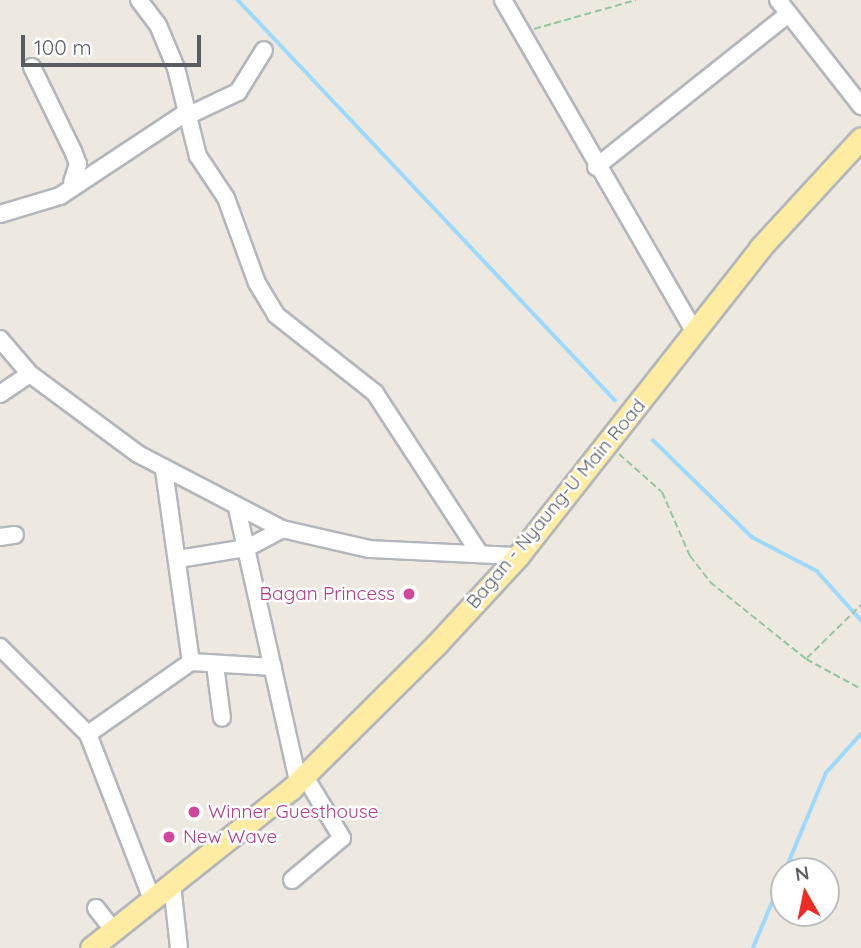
<!DOCTYPE html>
<style>
body{margin:0}
#map{position:relative;width:861px;height:948px;overflow:hidden;background:#ede9e0;font-family:Quicksand,sans-serif}
div>[style]{position:absolute}
.stream>*{height:3.5px;margin:-1.75px;padding:0 1.75px;transform-origin:1.75px;border-radius:1.75px;background:#9ed9ff}
.path>*{height:2px;margin-top:-1px;transform-origin:0;background:repeating-linear-gradient(90deg,#94c7a1 0 7px,transparent 0 10.5px)}
.roads{filter:drop-shadow(2px 0 #b3b7bc) drop-shadow(-2px 0 #b3b7bc) drop-shadow(0 2px #b3b7bc) drop-shadow(0 -2px #b3b7bc)}
.minor>*{height:16px;margin:-8px;padding:0 8px;transform-origin:8px;border-radius:8px;background:#fff}
.major>*{height:21px;margin:-10.5px;padding:0 10.5px;transform-origin:10.5px;border-radius:10.5px;background:#ffeca3}
.dots>*{width:19px;height:19px;translate:-50% -50%;box-sizing:border-box;border:4px solid #fff;border-radius:50%}
span{translate:-50% -50%;white-space:nowrap;text-align:center;line-height:1.15;-webkit-text-stroke:5px #fff;paint-order:stroke}
.street-label{font-size:19px;color:#595d62}
.hotel-label{font-size:19px;color:#b23c85}
.right{translate:-100% -50%;text-align:right}
.left{translate:0 -50%;text-align:left}
.north{position:absolute;left:770px;top:857px;width:70px;height:70px;box-sizing:border-box;background:#fff;border:2px solid #bdbec0;border-radius:50%;rotate:351deg;font-size:19px;font-weight:700;line-height:28px;text-align:center;color:#595d62}
.north::after{content:'';display:block;margin:auto;width:24px;height:32px;background:#ee2c25;clip-path:polygon(50% 0,100% 100%,50% 72%,0 100%)}
.scale{position:absolute;left:21px;top:35px;width:180px;height:32px;box-sizing:border-box;border:4px solid #595d62;border-top:0;padding-left:9px;font-size:21px;line-height:24px;white-space:nowrap;color:#595d62;-webkit-text-stroke:5px #fff;paint-order:stroke}
</style>
<div id="map">
<div class="stream">
<div style="left:238px;top:0;width:550px;rotate:46.7deg"></div>
<div style="left:653px;top:440px;width:139px;rotate:44.4deg"></div>
<div style="left:752px;top:537px;width:73px;rotate:27.6deg"></div>
<div style="left:817px;top:571px;width:66px;rotate:48.1deg"></div>
<div style="left:785px;top:871px;width:106px;rotate:-67.3deg"></div>
<div style="left:826px;top:773px;width:52px;rotate:-48.1deg"></div>
<div style="left:753px;top:948px;width:80px;rotate:-67.3deg"></div>
</div>
<div class="path">
<div style="left:534px;top:29px;width:106px;rotate:-15.9deg"></div>
<div style="left:619px;top:454px;width:57px;rotate:41.5deg"></div>
<div style="left:662px;top:492px;width:70px;rotate:66.4deg"></div>
<div style="left:690px;top:556px;width:33px;rotate:52deg"></div>
<div style="left:710px;top:582px;width:123px;rotate:38.7deg"></div>
<div style="left:806px;top:659px;width:63px;rotate:28.6deg"></div>
<div style="left:807px;top:658px;width:76px;rotate:-44.5deg"></div>
</div>
<div class="roads">
<div class="minor">
<div style="left:139px;top:0;width:31px;rotate:53deg"></div>
<div style="left:158px;top:25px;width:47px;rotate:67.3deg"></div>
<div style="left:176px;top:68px;width:91px;rotate:76deg"></div>
<div style="left:198px;top:156px;width:50px;rotate:56.3deg"></div>
<div style="left:226px;top:198px;width:90px;rotate:70deg"></div>
<div style="left:257px;top:283px;width:37px;rotate:59deg"></div>
<div style="left:276px;top:315px;width:126px;rotate:38.2deg"></div>
<div style="left:375px;top:393px;width:192px;rotate:56.9deg"></div>
<div style="left:503px;top:0;width:382px;rotate:60deg"></div>
<div style="left:778px;top:0;width:135px;rotate:51.9deg"></div>
<div style="left:32px;top:67px;width:93px;rotate:64deg"></div>
<div style="left:73px;top:151px;width:14px;rotate:69deg"></div>
<div style="left:78px;top:164px;width:19px;rotate:108deg"></div>
<div style="left:185px;top:117px;width:59px;rotate:-25.3deg"></div>
<div style="left:238px;top:92px;width:49px;rotate:-58.2deg"></div>
<div style="left:596px;top:167px;width:244px;rotate:-38.5deg"></div>
<div style="left:0;top:214px;width:63px;rotate:-16.7deg"></div>
<div style="left:60px;top:196px;width:149px;rotate:-33.5deg"></div>
<div style="left:0;top:339px;width:46px;rotate:49.4deg"></div>
<div style="left:30px;top:374px;width:134px;rotate:36.5deg"></div>
<div style="left:138px;top:454px;width:162px;rotate:27.5deg"></div>
<div style="left:282px;top:529px;width:89px;rotate:12.9deg"></div>
<div style="left:369px;top:549px;width:149px;rotate:2.7deg"></div>
<div style="left:0;top:394px;width:36px;rotate:-34deg"></div>
<div style="left:164px;top:470px;width:194px;rotate:82deg"></div>
<div style="left:237px;top:508px;width:280px;rotate:77.4deg"></div>
<div style="left:0;top:537px;width:15px;rotate:-8deg"></div>
<div style="left:178px;top:559px;width:70px;rotate:-9.1deg"></div>
<div style="left:247px;top:548px;width:40px;rotate:-28deg"></div>
<div style="left:0;top:647px;width:124px;rotate:44.7deg"></div>
<div style="left:88px;top:734px;width:177px;rotate:68.8deg"></div>
<div style="left:215px;top:665px;width:53px;rotate:82.5deg"></div>
<div style="left:88px;top:734px;width:126px;rotate:-35deg"></div>
<div style="left:191px;top:662px;width:82px;rotate:3.5deg"></div>
<div style="left:292px;top:880px;width:65px;rotate:-40deg"></div>
<div style="left:342px;top:838px;width:74px;rotate:-121.1deg"></div>
<div style="left:172px;top:884px;width:64px;rotate:83.8deg"></div>
<div style="left:96px;top:908px;width:28px;rotate:52deg"></div>
</div>
<div class="major">
<div style="left:91px;top:948px;width:257px;rotate:-38.5deg"></div>
<div style="left:292px;top:788px;width:203px;rotate:-44.8deg"></div>
<div style="left:436px;top:645px;width:121px;rotate:-47.3deg"></div>
<div style="left:518px;top:556px;width:392px;rotate:-51.8deg"></div>
<div style="left:760px;top:248px;width:149px;rotate:-47.4deg"></div>
</div>
</div>
<div class="dots">
<div style="left:409px;top:594px;background:#d1479c"></div>
<div style="left:194px;top:812px;background:#d1479c"></div>
<div style="left:169px;top:837px;background:#d1479c"></div>
</div>
<div class="street-label">
<span style="left:556px;top:504px;rotate:-50deg">Bagan - Nyaung-U Main Road</span>
</div>
<div class="hotel-label">
<span class="right" style="left:395px;top:594px">Bagan Princess</span>
<span class="left" style="left:208px;top:812px">Winner Guesthouse</span>
<span class="left" style="left:183px;top:837px">New Wave</span>
</div>
<div class="north">N</div>
<div class="scale">100 m</div>
</div>
